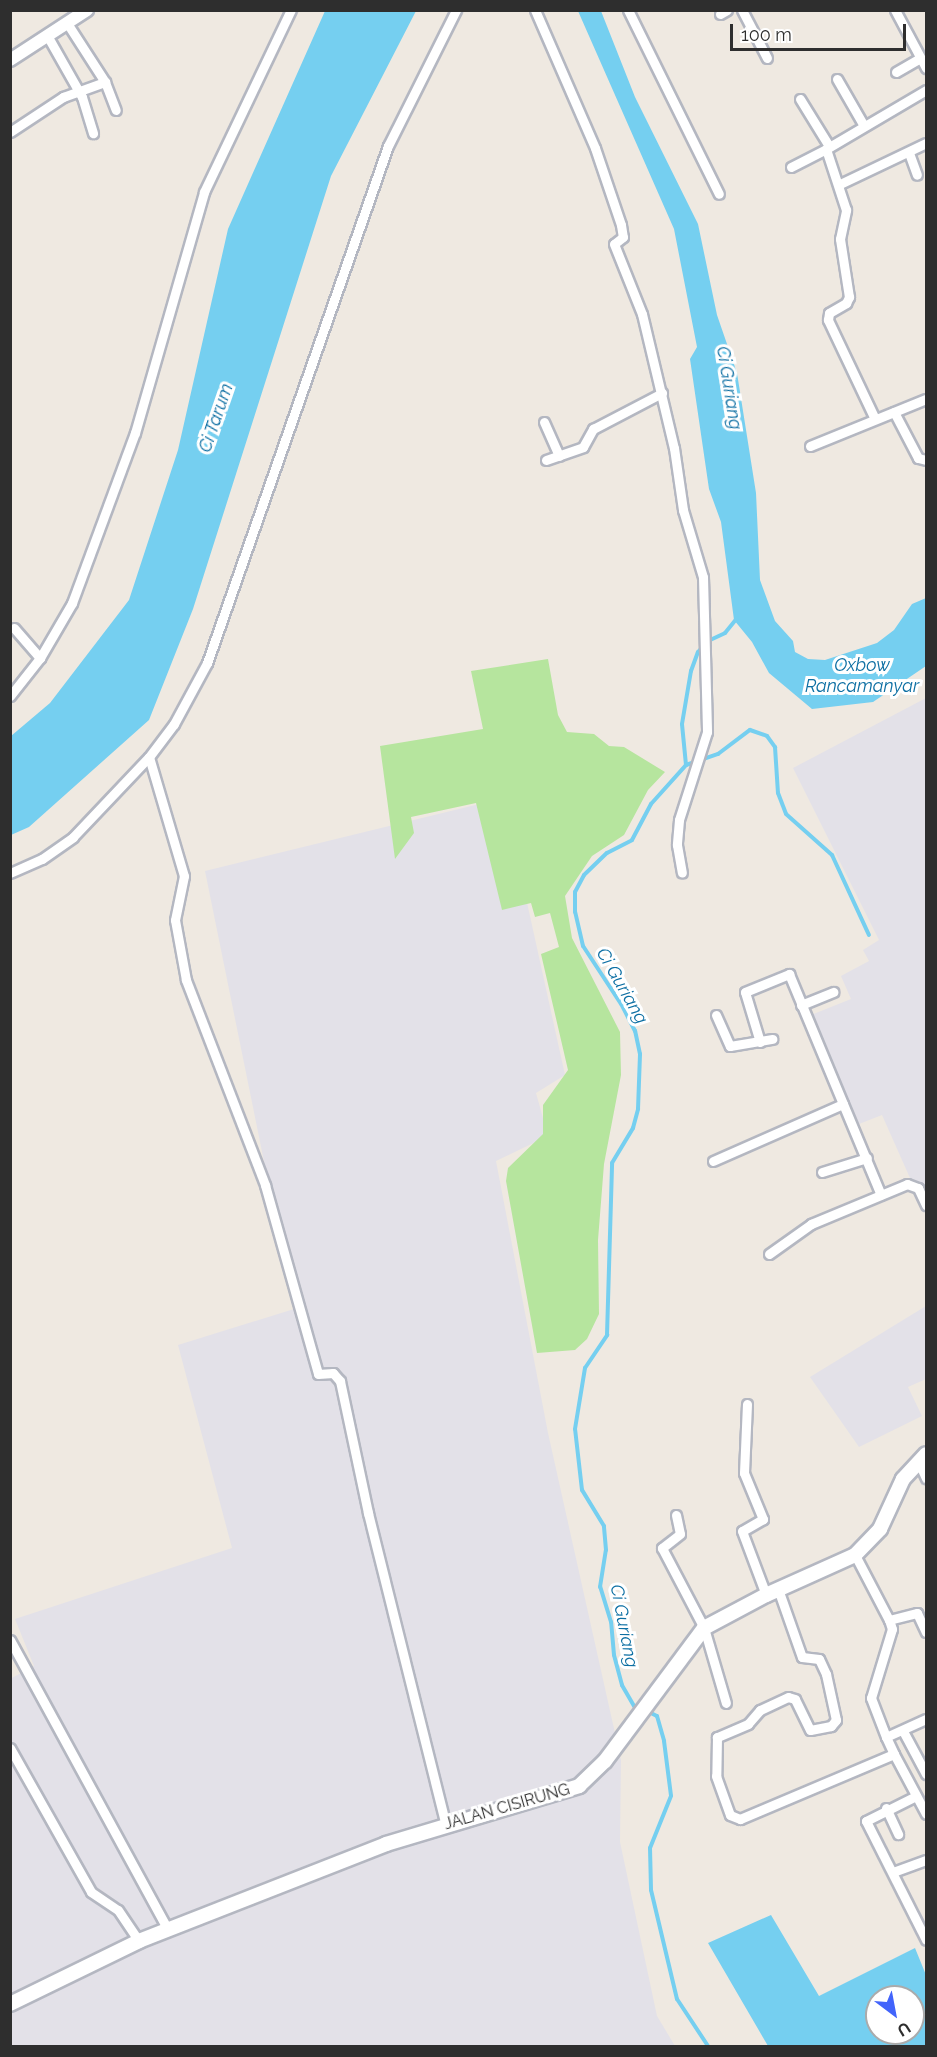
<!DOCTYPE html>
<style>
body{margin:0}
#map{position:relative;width:937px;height:2057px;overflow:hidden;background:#efe9e1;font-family:Raleway,sans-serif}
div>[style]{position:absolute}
.industrial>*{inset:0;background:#e3e1e8}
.green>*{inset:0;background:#b6e59e}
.water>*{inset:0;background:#75cff0}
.stream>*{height:4px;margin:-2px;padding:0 2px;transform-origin:2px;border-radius:2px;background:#75cff0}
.roads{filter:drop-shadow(2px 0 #b4b7c1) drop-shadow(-2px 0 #b4b7c1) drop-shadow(0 2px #b4b7c1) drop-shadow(0 -2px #b4b7c1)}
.minor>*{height:9px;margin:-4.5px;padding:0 4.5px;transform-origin:4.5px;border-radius:4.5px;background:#fff}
.tertiary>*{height:12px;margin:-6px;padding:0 6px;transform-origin:6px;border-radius:6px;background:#fff}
.secondary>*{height:14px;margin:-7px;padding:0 7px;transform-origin:7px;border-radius:7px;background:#fff}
span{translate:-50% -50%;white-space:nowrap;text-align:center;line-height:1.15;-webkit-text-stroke:6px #fff;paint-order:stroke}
.street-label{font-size:16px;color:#2e2e2e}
.water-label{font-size:18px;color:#0d6fa3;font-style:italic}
.frame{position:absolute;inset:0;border:12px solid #2e2e2e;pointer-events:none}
.north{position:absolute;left:865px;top:1985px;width:60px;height:60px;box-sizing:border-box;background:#fff;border:2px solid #ababab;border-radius:50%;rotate:148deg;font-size:16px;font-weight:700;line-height:24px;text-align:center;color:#2e2e2e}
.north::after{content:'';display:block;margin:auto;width:21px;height:27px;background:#4264fb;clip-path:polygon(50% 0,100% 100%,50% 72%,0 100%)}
.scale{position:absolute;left:730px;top:24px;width:176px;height:27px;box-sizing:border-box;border:3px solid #2e2e2e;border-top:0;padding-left:8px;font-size:18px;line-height:21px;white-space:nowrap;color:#2e2e2e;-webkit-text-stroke:4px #fff;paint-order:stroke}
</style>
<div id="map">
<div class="industrial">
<div style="clip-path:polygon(926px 698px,926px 1214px,882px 1115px,859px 1124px,811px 1015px,851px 999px,841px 976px,869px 961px,863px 950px,879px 940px,793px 768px)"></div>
<div style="clip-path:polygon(504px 798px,565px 1075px,536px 1093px,548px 1136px,496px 1161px,548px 1433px,621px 1760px,620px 1842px,657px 2016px,675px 2046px,11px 2046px,10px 1679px,34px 1666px,15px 1619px,232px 1548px,178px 1345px,294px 1309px,205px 871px)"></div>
<div style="clip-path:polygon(926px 1306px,926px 1379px,908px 1387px,922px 1416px,859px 1447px,810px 1377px)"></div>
</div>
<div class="green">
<div style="clip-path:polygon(548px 659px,558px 715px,567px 732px,594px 734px,609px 746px,624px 747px,665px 772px,648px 790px,624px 835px,592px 856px,565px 896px,572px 938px,620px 1032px,621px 1075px,604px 1164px,598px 1240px,599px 1314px,587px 1339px,575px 1350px,537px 1353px,506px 1181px,508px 1168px,543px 1134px,543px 1105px,568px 1070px,541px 954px,559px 947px,550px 913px,535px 917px,531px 903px,502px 910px,476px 803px,411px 817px,414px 833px,395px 859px,380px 746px,483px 729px,471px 671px)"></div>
</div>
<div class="water">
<div style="clip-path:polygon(325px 11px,416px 11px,331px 176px,193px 609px,149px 720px,29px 827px,11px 835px,11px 736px,50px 703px,129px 600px,178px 450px,228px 229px)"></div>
<div style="clip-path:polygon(578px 11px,601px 11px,635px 97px,698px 224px,717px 315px,737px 373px,756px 493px,760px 580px,775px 621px,793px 641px,795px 652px,808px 659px,825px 660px,877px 643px,894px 630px,912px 604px,926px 598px,926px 666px,873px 702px,812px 709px,769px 673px,752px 642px,734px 620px,721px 522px,709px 489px,690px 359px,697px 347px,674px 229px)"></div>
<div style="clip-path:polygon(evenodd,771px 1915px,819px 1996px,915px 1948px,926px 1975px,926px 2046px,768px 2046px,708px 1943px,771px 1915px,877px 1997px,913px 1997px,913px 2033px,877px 2033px,877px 1997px)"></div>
</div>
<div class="stream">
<div style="left:686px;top:765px;width:34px;rotate:-19deg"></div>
<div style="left:718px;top:754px;width:40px;rotate:-37deg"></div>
<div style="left:750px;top:730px;width:18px;rotate:19deg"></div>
<div style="left:767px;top:736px;width:14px;rotate:54deg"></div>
<div style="left:775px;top:747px;width:46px;rotate:86.3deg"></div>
<div style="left:778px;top:793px;width:22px;rotate:69deg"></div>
<div style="left:786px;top:814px;width:62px;rotate:41.7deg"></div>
<div style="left:832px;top:855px;width:88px;rotate:65.2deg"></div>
<div style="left:641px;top:1708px;width:7px;rotate:-164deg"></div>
<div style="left:634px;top:1706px;width:24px;rotate:-120deg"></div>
<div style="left:622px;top:1685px;width:31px;rotate:-105deg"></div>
<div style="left:614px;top:1655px;width:33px;rotate:-95deg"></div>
<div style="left:611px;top:1622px;width:37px;rotate:-107deg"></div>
<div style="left:600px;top:1587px;width:37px;rotate:-81deg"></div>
<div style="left:606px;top:1550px;width:24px;rotate:-95deg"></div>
<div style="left:604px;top:1526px;width:42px;rotate:-121.4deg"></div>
<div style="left:582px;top:1490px;width:61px;rotate:-96.5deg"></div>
<div style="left:575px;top:1429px;width:62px;rotate:-80.7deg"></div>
<div style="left:585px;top:1368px;width:40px;rotate:-56deg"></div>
<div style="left:607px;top:1335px;width:172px;rotate:-88.3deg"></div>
<div style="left:612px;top:1163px;width:41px;rotate:-59deg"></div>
<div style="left:633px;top:1128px;width:20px;rotate:-75deg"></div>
<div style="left:638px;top:1109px;width:55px;rotate:-87.9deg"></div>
<div style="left:640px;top:1054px;width:24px;rotate:-102deg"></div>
<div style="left:635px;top:1031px;width:30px;rotate:-117deg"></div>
<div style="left:621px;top:1004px;width:69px;rotate:-123.2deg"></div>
<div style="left:583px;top:946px;width:35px;rotate:-103deg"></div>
<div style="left:575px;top:912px;width:20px;rotate:-90deg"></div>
<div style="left:575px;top:892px;width:19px;rotate:-62deg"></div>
<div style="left:584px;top:875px;width:32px;rotate:-44deg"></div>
<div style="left:607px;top:853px;width:28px;rotate:-27deg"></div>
<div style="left:632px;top:840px;width:41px;rotate:-62.2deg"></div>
<div style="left:651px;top:804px;width:52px;rotate:-48.1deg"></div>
<div style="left:686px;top:765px;width:41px;rotate:-95.6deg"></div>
<div style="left:682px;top:724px;width:54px;rotate:-80.4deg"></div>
<div style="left:691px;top:671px;width:20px;rotate:-70deg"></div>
<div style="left:698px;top:652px;width:15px;rotate:-48deg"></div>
<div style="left:708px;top:641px;width:19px;rotate:-25deg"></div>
<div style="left:725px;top:633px;width:19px;rotate:-51deg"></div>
<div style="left:647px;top:1711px;width:11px;rotate:27deg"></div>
<div style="left:657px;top:1716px;width:26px;rotate:74deg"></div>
<div style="left:664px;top:1741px;width:55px;rotate:82.7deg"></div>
<div style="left:671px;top:1796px;width:56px;rotate:112deg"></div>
<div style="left:650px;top:1848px;width:42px;rotate:88.6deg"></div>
<div style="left:651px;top:1890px;width:112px;rotate:76.6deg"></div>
<div style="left:677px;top:1999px;width:56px;rotate:56.6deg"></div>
</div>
<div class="roads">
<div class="minor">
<div style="left:535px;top:10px;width:150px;rotate:66.5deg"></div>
<div style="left:595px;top:148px;width:81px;rotate:71.3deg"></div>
<div style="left:621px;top:225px;width:12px;rotate:81deg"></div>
<div style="left:623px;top:237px;width:11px;rotate:142deg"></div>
<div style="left:614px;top:244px;width:75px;rotate:68.2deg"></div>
<div style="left:642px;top:314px;width:138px;rotate:76.6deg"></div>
<div style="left:674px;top:448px;width:63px;rotate:81.7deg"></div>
<div style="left:683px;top:510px;width:70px;rotate:73.4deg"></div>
<div style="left:703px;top:577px;width:155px;rotate:88.5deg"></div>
<div style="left:707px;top:732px;width:92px;rotate:107.7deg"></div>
<div style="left:679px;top:820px;width:25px;rotate:95deg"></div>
<div style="left:677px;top:845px;width:28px;rotate:80deg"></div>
<div style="left:628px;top:10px;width:205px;rotate:63.7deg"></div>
<div style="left:742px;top:10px;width:54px;rotate:62.5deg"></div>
<div style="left:895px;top:10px;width:66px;rotate:61.9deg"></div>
<div style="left:720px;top:14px;width:8px;rotate:-30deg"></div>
<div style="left:48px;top:37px;width:69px;rotate:60.5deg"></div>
<div style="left:82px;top:97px;width:38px;rotate:73deg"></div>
<div style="left:896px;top:72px;width:28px;rotate:-30deg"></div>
<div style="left:837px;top:79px;width:54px;rotate:60.1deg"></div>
<div style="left:105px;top:82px;width:30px;rotate:69deg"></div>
<div style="left:800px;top:99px;width:55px;rotate:58.3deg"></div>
<div style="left:10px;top:132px;width:64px;rotate:-33.4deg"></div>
<div style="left:63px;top:97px;width:45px;rotate:-19.7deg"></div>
<div style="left:105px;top:82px;width:70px;rotate:-122.8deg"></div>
<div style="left:909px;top:153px;width:23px;rotate:70deg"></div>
<div style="left:791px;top:167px;width:39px;rotate:-27deg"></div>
<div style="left:840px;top:184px;width:95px;rotate:-25.5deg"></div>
<div style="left:894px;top:412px;width:52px;rotate:62.4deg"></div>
<div style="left:918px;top:458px;width:8px;rotate:14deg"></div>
<div style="left:875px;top:419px;width:110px;rotate:-115.4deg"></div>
<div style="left:828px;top:320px;width:7px;rotate:-82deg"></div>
<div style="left:829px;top:313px;width:20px;rotate:-30deg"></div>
<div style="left:846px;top:303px;width:7px;rotate:-63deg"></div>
<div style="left:849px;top:297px;width:59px;rotate:-98.8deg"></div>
<div style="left:840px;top:239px;width:30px;rotate:-78deg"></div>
<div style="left:846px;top:210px;width:64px;rotate:-108.2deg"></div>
<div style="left:826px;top:149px;width:116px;rotate:-30.5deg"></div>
<div style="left:544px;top:422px;width:37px;rotate:66deg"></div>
<div style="left:810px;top:446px;width:125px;rotate:-22.1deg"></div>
<div style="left:546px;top:460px;width:39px;rotate:-19deg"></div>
<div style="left:583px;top:447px;width:21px;rotate:-61deg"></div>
<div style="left:593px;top:429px;width:78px;rotate:-27.6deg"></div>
<div style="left:14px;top:628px;width:40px;rotate:49deg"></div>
<div style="left:10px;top:696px;width:48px;rotate:-51.7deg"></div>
<div style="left:40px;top:658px;width:64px;rotate:-59.8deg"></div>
<div style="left:72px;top:603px;width:181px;rotate:-69.7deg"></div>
<div style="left:135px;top:433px;width:251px;rotate:-74deg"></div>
<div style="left:204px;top:192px;width:202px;rotate:-64.5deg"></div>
<div style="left:149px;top:757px;width:124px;rotate:73.6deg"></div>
<div style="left:184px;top:876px;width:45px;rotate:101.6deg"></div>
<div style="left:175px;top:920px;width:61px;rotate:79.6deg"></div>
<div style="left:186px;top:980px;width:220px;rotate:68.9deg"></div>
<div style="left:265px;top:1185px;width:196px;rotate:74.3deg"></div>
<div style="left:318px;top:1374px;width:15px;rotate:-4deg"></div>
<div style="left:333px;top:1373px;width:11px;rotate:49deg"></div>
<div style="left:340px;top:1381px;width:135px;rotate:78deg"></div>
<div style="left:368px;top:1513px;width:322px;rotate:76deg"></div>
<div style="left:10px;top:873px;width:35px;rotate:-24deg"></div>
<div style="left:42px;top:859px;width:38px;rotate:-35deg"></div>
<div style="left:73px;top:837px;width:110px;rotate:-46.5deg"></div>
<div style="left:149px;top:757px;width:41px;rotate:-52.9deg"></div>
<div style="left:174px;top:724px;width:69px;rotate:-61.6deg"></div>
<div style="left:207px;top:663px;width:548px;rotate:-70.71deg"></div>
<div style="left:388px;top:146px;width:152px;rotate:-63.4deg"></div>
<div style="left:801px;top:1005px;width:35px;rotate:-22deg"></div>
<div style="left:716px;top:1015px;width:34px;rotate:66deg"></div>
<div style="left:730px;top:1046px;width:43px;rotate:-9.5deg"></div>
<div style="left:760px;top:1042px;width:52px;rotate:-106.7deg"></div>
<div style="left:745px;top:992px;width:48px;rotate:-22.2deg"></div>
<div style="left:789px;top:974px;width:239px;rotate:67.4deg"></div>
<div style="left:713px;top:1161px;width:142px;rotate:-23.7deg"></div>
<div style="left:822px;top:1172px;width:47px;rotate:-17.3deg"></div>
<div style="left:769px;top:1254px;width:52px;rotate:-35.5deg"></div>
<div style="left:811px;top:1224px;width:104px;rotate:-22.6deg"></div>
<div style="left:907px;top:1184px;width:12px;rotate:20deg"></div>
<div style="left:918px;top:1188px;width:19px;rotate:65deg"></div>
<div style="left:747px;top:1404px;width:69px;rotate:92.5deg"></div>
<div style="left:744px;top:1473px;width:50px;rotate:67.6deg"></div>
<div style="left:763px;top:1519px;width:24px;rotate:150deg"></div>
<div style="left:742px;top:1531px;width:68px;rotate:69.4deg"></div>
<div style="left:918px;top:1461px;width:19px;rotate:65deg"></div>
<div style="left:676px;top:1515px;width:19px;rotate:78deg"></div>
<div style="left:680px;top:1534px;width:23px;rotate:142deg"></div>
<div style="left:662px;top:1548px;width:90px;rotate:62.3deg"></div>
<div style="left:704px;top:1628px;width:78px;rotate:73.7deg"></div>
<div style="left:855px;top:1555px;width:73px;rotate:62.4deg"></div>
<div style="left:889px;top:1620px;width:29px;rotate:-14deg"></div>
<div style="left:917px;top:1613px;width:21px;rotate:65deg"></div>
<div style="left:778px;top:1589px;width:72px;rotate:70.6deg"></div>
<div style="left:802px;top:1657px;width:17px;rotate:7deg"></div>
<div style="left:819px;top:1659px;width:17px;rotate:65deg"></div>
<div style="left:826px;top:1674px;width:47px;rotate:77.7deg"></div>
<div style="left:836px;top:1720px;width:8px;rotate:130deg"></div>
<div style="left:831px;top:1726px;width:21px;rotate:169deg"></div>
<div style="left:810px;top:1730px;width:34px;rotate:-116deg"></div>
<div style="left:795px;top:1699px;width:7px;rotate:-164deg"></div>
<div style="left:788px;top:1697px;width:31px;rotate:155deg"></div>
<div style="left:760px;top:1710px;width:18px;rotate:131deg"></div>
<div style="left:748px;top:1724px;width:34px;rotate:157deg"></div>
<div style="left:717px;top:1737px;width:39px;rotate:91deg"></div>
<div style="left:716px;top:1776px;width:41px;rotate:70.3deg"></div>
<div style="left:730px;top:1815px;width:11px;rotate:22deg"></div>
<div style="left:740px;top:1819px;width:167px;rotate:-22.9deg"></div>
<div style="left:894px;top:1754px;width:68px;rotate:61.9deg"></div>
<div style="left:10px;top:1640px;width:330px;rotate:61.4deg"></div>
<div style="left:903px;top:1731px;width:49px;rotate:61.9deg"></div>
<div style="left:886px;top:1737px;width:42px;rotate:-111deg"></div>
<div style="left:871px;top:1698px;width:72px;rotate:-73.1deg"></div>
<div style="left:892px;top:1629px;width:9px;rotate:-108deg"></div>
<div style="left:10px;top:1748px;width:165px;rotate:60.6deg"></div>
<div style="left:91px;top:1892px;width:32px;rotate:34deg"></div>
<div style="left:118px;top:1910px;width:37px;rotate:56deg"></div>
<div style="left:894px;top:1754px;width:19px;rotate:-115deg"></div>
<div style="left:886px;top:1737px;width:44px;rotate:-24.2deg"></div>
<div style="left:916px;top:1796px;width:56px;rotate:153.4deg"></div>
<div style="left:866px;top:1821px;width:133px;rotate:63.2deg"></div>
<div style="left:886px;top:1808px;width:29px;rotate:65deg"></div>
<div style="left:893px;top:1872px;width:35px;rotate:-20deg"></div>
</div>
<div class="tertiary">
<div style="left:10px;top:60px;width:92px;rotate:-33deg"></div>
</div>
<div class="secondary">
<div style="left:10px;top:2004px;width:144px;rotate:-26deg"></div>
<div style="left:139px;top:1941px;width:265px;rotate:-21.4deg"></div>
<div style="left:386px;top:1844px;width:202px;rotate:-16.7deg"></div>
<div style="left:579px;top:1786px;width:36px;rotate:-44deg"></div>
<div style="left:605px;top:1761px;width:166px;rotate:-53.3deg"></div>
<div style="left:704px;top:1628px;width:70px;rotate:-28deg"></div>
<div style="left:766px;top:1595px;width:98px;rotate:-24.2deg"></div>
<div style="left:855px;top:1555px;width:36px;rotate:-46deg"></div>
<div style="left:880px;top:1529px;width:55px;rotate:-65.3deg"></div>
<div style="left:903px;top:1479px;width:34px;rotate:-47deg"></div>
</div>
</div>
<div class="street-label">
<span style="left:507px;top:1807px;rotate:-16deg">JALAN CISIRUNG</span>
</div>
<div class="water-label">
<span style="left:729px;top:388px;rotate:81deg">Ci Guriang</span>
<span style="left:216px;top:418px;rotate:-71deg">Ci Tarum</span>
<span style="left:862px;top:676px">Oxbow<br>Rancamanyar</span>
<span style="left:622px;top:986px;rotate:60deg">Ci Guriang</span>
<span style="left:624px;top:1626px;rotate:79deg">Ci Guriang</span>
</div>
<div class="frame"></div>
<div class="north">U</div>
<div class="scale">100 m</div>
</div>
